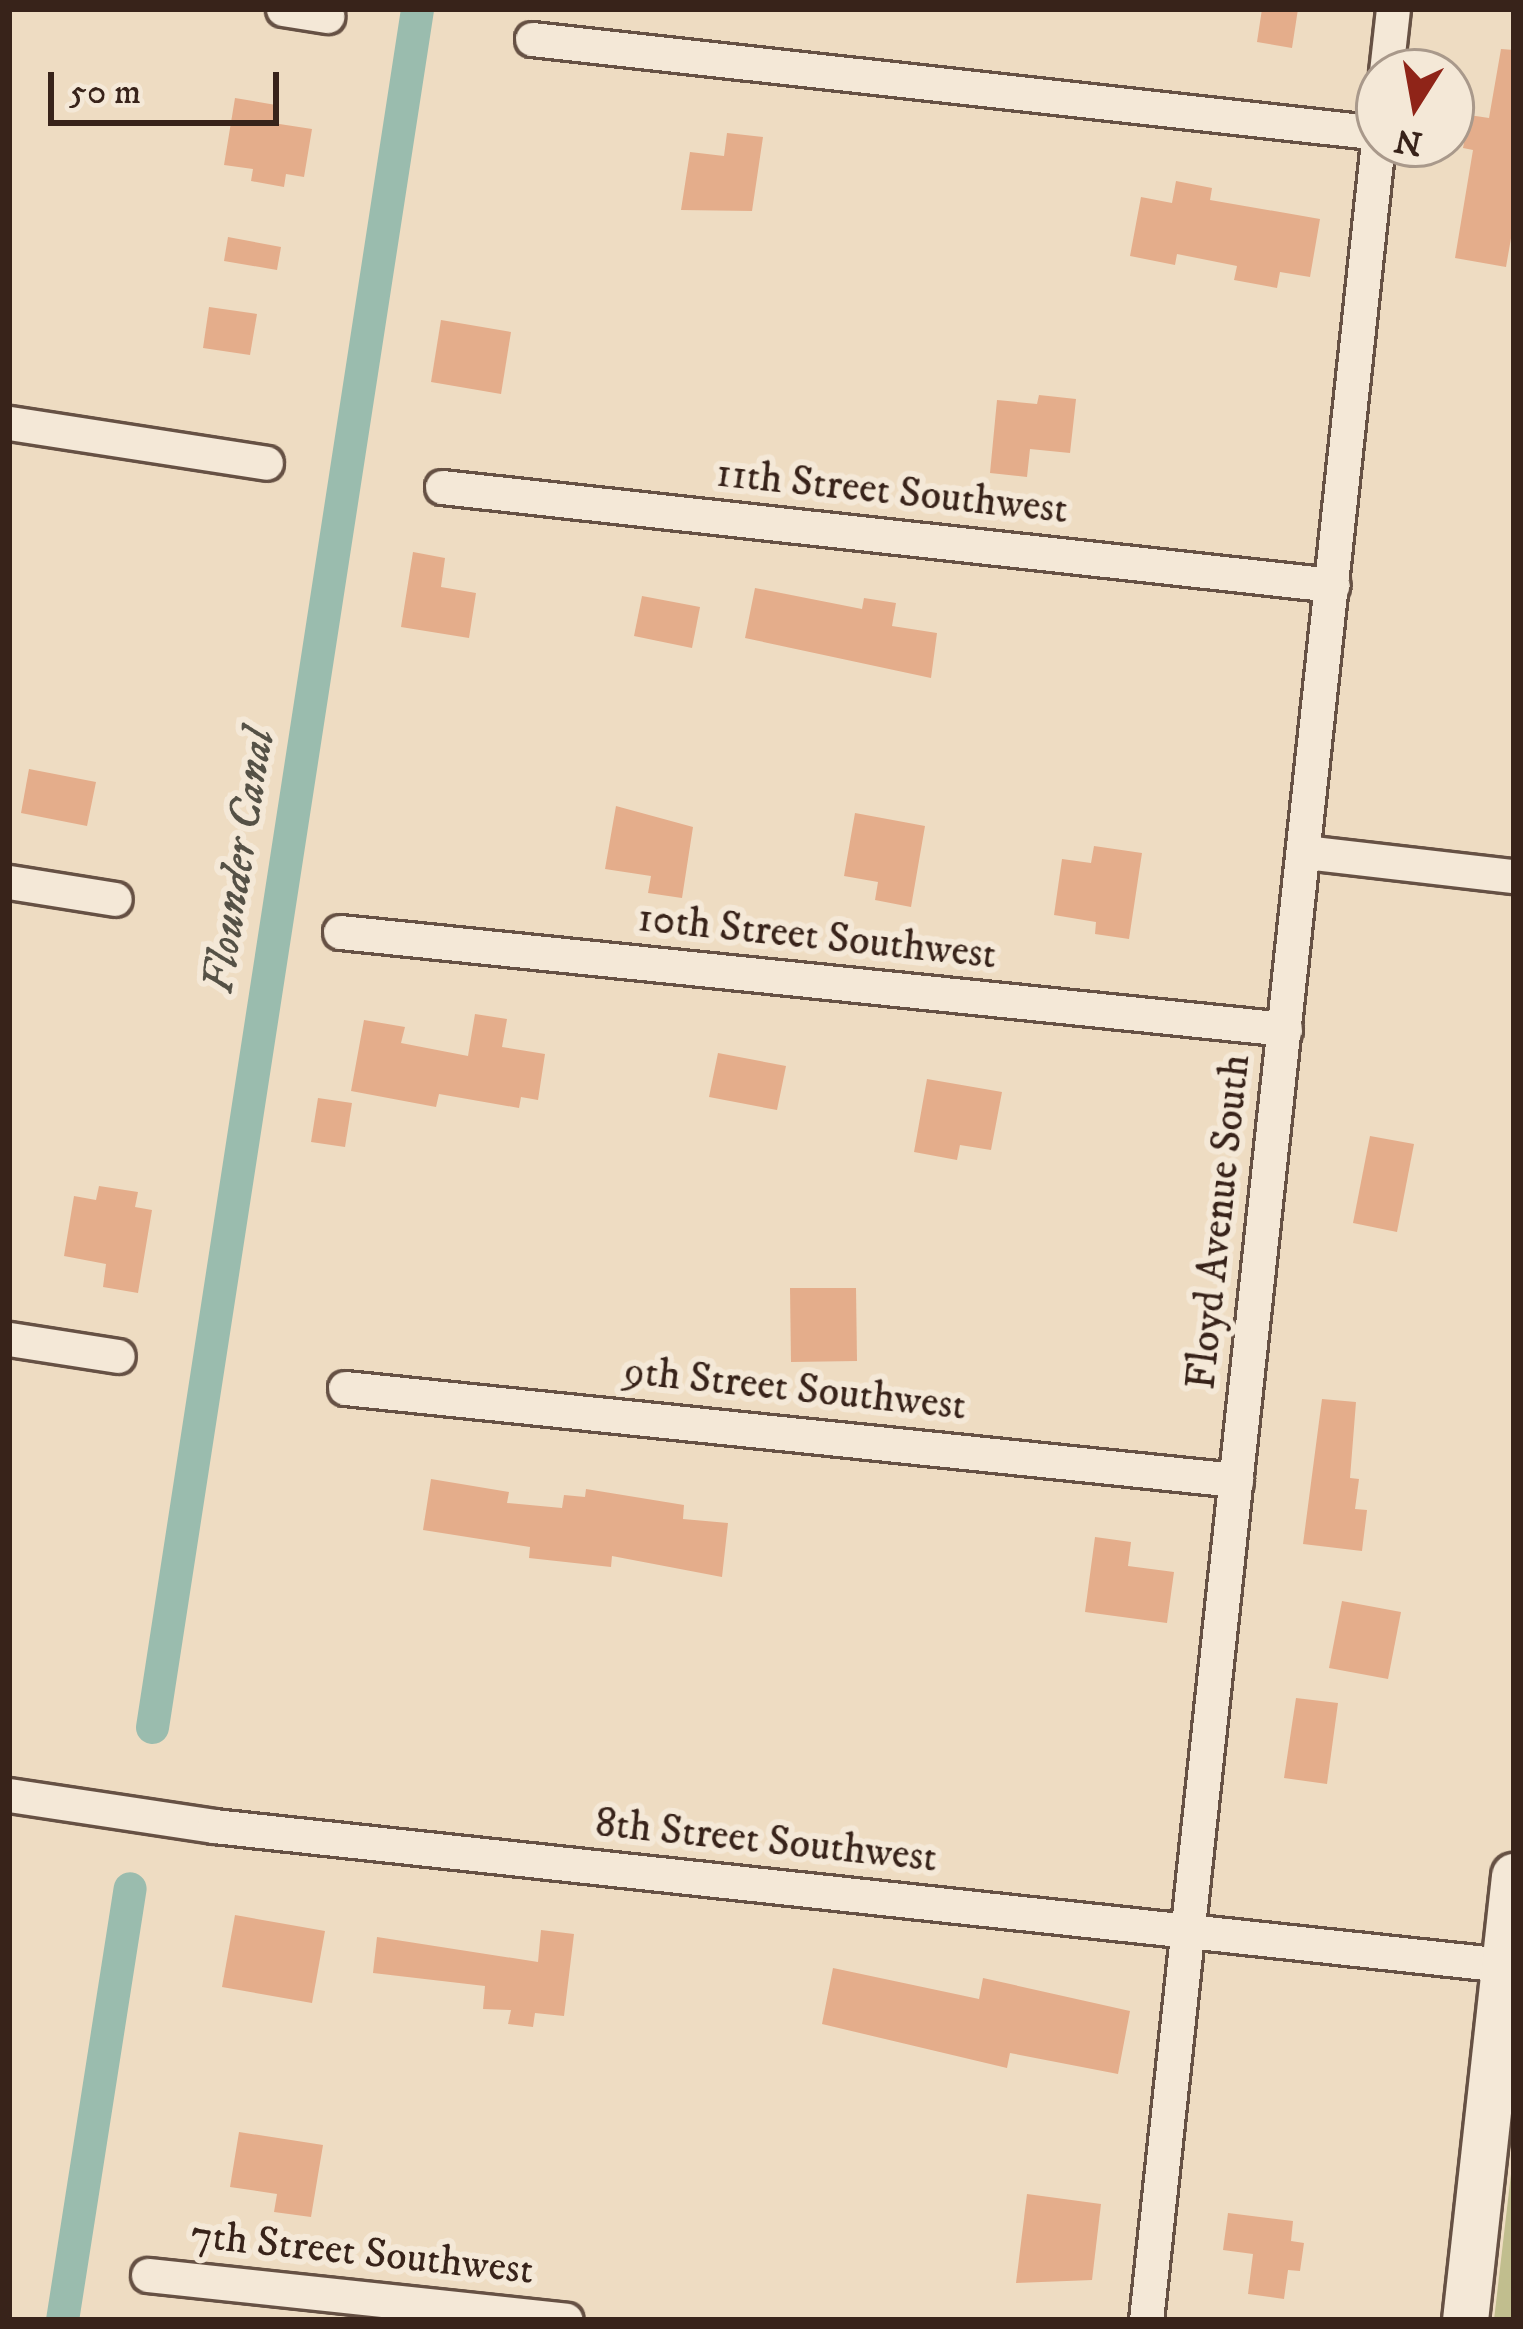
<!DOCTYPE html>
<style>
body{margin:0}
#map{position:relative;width:1523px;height:2329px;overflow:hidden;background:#eedcc2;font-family:"IM FELL DW Pica",serif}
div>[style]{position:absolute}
.green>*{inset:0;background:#c1be8e}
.canal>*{height:33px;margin:-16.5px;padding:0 16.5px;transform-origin:16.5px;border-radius:16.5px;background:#9abcae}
.building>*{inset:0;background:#e4ad8b}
.roads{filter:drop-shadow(3px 0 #665144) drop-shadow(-3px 0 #665144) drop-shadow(0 3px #665144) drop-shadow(0 -3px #665144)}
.minor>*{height:33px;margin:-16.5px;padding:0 16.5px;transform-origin:16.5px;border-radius:16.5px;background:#f4e8d7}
.secondary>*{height:45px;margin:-22.5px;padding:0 22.5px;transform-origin:22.5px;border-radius:22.5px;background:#f4e8d7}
span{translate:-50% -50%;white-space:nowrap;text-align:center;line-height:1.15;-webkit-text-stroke:12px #f4e8d7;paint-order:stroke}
.street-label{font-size:42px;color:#38231a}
.water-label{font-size:45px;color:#555146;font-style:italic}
.frame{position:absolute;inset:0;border:12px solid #38231a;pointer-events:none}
.north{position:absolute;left:1355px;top:48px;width:120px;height:120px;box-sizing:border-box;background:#f4e8d7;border:3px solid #a9998b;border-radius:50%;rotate:191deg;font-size:33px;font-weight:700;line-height:48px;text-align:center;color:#38231a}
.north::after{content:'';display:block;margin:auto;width:42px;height:54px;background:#8f2418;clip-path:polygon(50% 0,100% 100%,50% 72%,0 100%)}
.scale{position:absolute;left:48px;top:72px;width:231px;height:54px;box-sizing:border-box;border:6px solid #38231a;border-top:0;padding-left:15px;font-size:36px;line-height:42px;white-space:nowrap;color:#38231a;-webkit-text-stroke:9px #f4e8d7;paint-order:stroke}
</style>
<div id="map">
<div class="green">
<div style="clip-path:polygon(1514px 2148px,1514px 2320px,1494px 2320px)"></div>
</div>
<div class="canal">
<div style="left:152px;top:1727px;width:1738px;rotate:-81.23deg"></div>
<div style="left:62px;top:2320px;width:437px;rotate:-81.1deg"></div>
</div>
<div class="building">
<div style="clip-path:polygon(1262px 9px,1298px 9px,1292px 48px,1257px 42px)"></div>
<div style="clip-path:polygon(1501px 49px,1514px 50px,1514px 221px,1506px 267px,1455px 258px,1473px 150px,1463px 148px,1469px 115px,1489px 118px)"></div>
<div style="clip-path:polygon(235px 98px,276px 105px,273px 123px,312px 129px,304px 177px,286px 174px,284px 187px,251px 181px,253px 169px,224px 165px)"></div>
<div style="clip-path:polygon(727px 133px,763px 137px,752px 211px,681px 210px,690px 152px,724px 156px)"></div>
<div style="clip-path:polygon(1176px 181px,1212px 188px,1210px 200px,1320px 219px,1310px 277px,1280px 272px,1277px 288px,1234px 280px,1237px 266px,1177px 254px,1175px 265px,1130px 256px,1141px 197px,1172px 203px)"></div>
<div style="clip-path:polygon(228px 237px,281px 247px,277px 270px,224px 261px)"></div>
<div style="clip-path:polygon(209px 307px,257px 314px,250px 355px,203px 348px)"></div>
<div style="clip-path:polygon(441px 320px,511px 332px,501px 394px,431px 382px)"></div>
<div style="clip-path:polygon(1039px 395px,1076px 399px,1070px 453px,1030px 449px,1027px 477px,990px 473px,997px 400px,1037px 404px)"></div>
<div style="clip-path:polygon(413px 552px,445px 558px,441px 587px,476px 593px,469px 638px,401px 627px)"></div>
<div style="clip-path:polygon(755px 588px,862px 609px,864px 598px,896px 603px,892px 626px,937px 633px,931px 678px,745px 638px)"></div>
<div style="clip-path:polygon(642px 596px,700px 607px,692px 648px,634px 636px)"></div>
<div style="clip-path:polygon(29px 769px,96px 782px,87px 826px,21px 813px)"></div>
<div style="clip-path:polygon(616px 806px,693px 827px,682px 898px,648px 893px,651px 876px,605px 869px)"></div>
<div style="clip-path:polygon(855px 813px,925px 826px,911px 907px,875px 900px,878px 882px,844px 876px)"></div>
<div style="clip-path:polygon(1094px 846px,1142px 853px,1129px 939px,1095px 934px,1096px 922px,1054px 915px,1062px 859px,1091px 863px)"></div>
<div style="clip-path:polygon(475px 1014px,507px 1019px,502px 1047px,545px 1054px,538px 1100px,521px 1097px,519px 1108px,439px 1094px,436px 1107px,351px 1091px,364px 1020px,405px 1027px,401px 1043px,468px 1056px)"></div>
<div style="clip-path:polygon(718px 1053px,786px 1066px,777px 1110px,709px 1097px)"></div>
<div style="clip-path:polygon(927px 1079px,1002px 1092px,991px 1150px,960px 1145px,957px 1160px,914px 1152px)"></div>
<div style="clip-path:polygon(318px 1098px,352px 1103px,345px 1147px,311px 1142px)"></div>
<div style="clip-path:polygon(1370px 1136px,1414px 1144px,1397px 1232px,1353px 1223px)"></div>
<div style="clip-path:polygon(99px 1186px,138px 1192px,135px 1207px,152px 1210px,138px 1293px,103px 1287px,106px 1264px,64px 1256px,74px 1196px,96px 1200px)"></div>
<div style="clip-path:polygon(790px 1288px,856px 1288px,857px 1361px,791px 1362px)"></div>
<div style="clip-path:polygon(1322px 1399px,1356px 1402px,1350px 1478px,1359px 1479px,1355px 1509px,1367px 1510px,1362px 1551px,1303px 1544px)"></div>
<div style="clip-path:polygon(431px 1479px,509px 1492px,507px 1503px,562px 1508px,564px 1495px,585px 1497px,586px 1489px,684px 1505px,683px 1519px,728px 1523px,722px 1577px,612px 1556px,611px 1567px,529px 1558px,530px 1547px,423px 1530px)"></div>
<div style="clip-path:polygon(1095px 1537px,1131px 1542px,1128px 1566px,1174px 1572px,1167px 1623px,1085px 1612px)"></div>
<div style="clip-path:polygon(1342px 1601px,1401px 1612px,1388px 1679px,1329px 1668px)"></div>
<div style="clip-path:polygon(1296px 1698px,1338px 1703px,1327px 1784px,1284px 1778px)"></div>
<div style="clip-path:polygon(235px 1915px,325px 1931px,312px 2003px,222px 1987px)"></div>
<div style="clip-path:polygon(541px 1930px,574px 1934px,564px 2016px,535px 2013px,533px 2027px,508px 2024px,511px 2010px,483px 2009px,485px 1986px,373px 1973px,377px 1937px,538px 1962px)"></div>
<div style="clip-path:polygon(833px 1968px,979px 1999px,983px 1978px,1130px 2011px,1118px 2074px,1010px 2053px,1007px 2068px,822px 2024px)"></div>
<div style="clip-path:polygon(239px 2132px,323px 2145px,311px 2217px,274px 2212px,277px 2194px,230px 2187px)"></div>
<div style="clip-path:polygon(1027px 2194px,1101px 2204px,1092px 2280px,1016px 2283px)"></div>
<div style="clip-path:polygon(1228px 2213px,1293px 2221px,1291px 2241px,1304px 2243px,1300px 2271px,1288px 2270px,1284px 2299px,1248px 2294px,1253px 2254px,1223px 2250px)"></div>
</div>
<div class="roads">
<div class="minor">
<div style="left:283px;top:9px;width:45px;rotate:9deg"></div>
<div style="left:532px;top:39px;width:852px;rotate:6.33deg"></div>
<div style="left:1386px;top:72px;width:63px;rotate:-83.7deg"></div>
<div style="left:9px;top:423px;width:260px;rotate:8.8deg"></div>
<div style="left:442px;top:487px;width:896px;rotate:6.28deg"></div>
<div style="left:1305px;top:852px;width:210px;rotate:6.6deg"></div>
<div style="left:9px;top:882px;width:107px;rotate:9.1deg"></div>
<div style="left:340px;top:932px;width:950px;rotate:5.86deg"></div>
<div style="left:9px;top:1339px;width:110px;rotate:8.9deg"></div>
<div style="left:345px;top:1388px;width:896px;rotate:5.9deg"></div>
<div style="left:9px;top:1795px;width:207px;rotate:8.6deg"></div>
<div style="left:214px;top:1826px;width:1308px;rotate:6.15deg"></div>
<div style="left:148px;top:2275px;width:420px;rotate:6.1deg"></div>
<div style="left:1146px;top:2320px;width:2198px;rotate:-83.92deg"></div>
</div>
<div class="secondary">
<div style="left:1465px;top:2320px;width:447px;rotate:-83.7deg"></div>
</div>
</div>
<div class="street-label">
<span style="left:892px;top:492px;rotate:6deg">11th Street Southwest</span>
<span style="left:817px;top:937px;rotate:6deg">10th Street Southwest</span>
<span style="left:1219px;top:1222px;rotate:-84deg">Floyd Avenue South</span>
<span style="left:795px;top:1389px;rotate:6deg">9th Street Southwest</span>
<span style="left:766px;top:1841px;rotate:6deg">8th Street Southwest</span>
<span style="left:362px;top:2253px;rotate:6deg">7th Street Southwest</span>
</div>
<div class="water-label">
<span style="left:240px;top:861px;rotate:-81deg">Flounder Canal</span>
</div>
<div class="frame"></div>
<div class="north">N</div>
<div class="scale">50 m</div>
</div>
